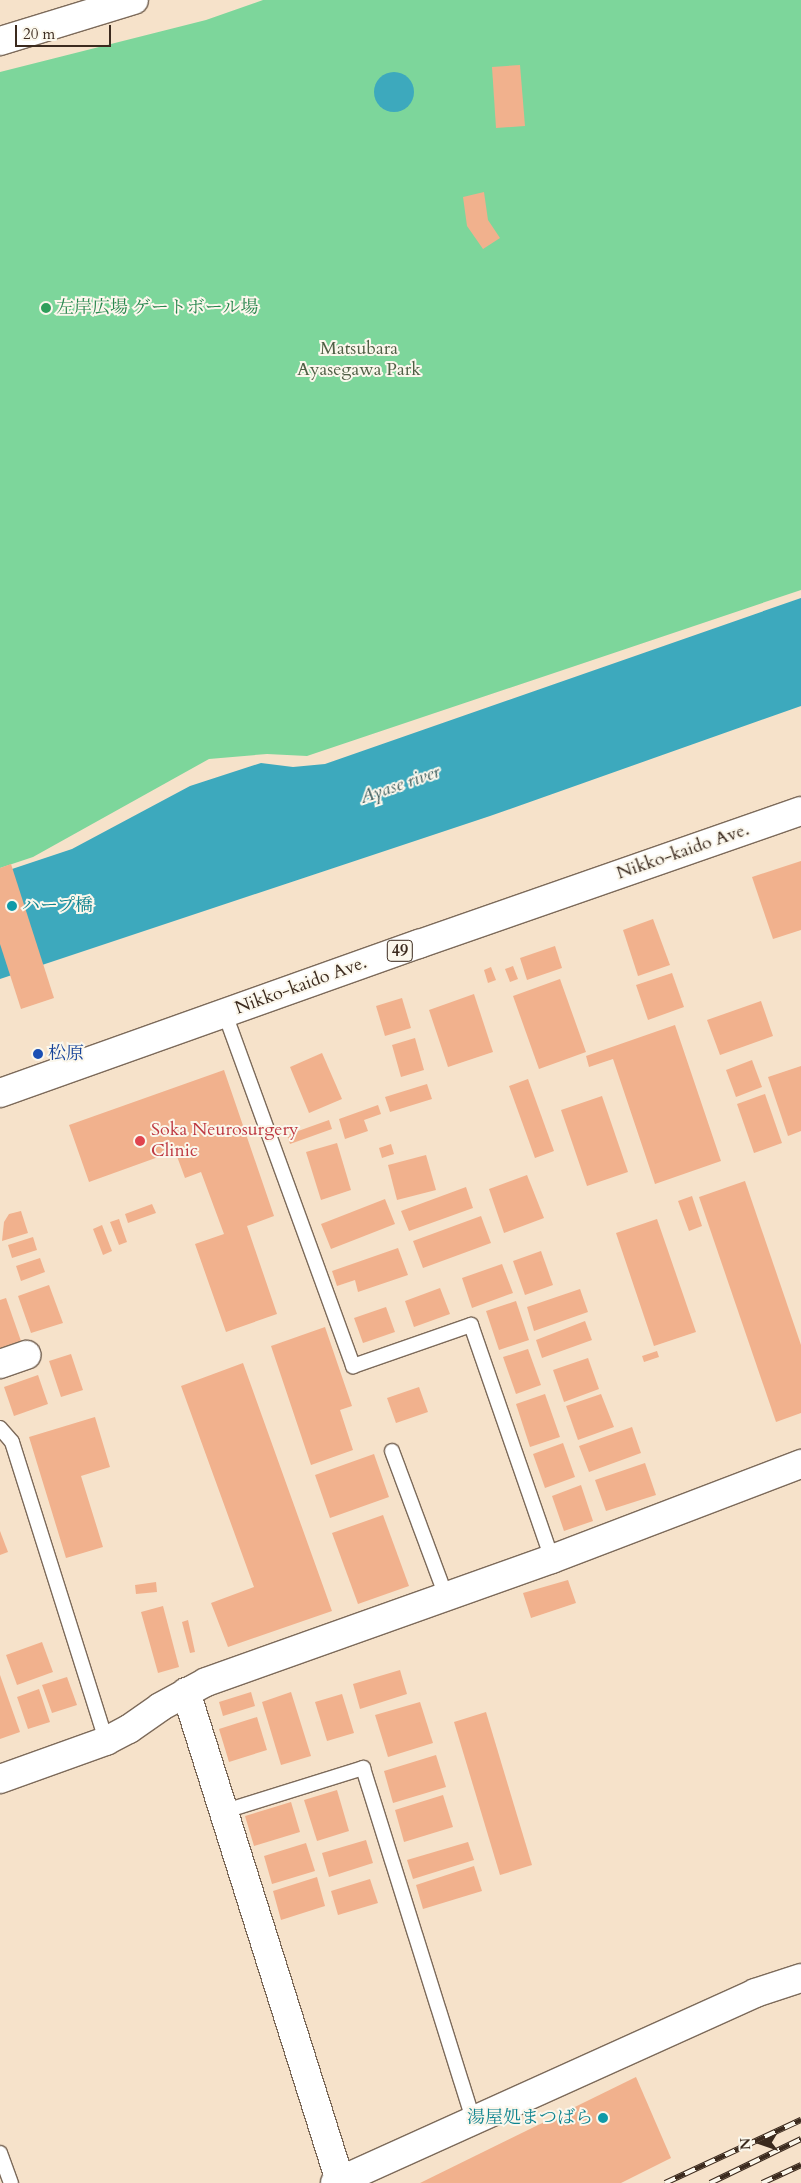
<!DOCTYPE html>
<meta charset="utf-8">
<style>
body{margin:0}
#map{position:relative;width:801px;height:2183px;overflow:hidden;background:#f6e2ca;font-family:Cardo,"Noto Serif JP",serif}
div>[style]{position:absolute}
.green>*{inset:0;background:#7dd69b}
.water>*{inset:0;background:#3da9bd}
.round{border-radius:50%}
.building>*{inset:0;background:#f1b18d}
.roads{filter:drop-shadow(1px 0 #7c6a5a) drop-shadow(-1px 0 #7c6a5a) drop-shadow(0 1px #7c6a5a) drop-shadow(0 -1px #7c6a5a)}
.service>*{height:14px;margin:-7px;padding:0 7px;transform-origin:7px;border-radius:7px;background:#fff}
.minor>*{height:28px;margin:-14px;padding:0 14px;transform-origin:14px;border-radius:14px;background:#fff}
.tertiary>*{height:28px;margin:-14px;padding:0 14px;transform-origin:14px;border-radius:14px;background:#fff}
.primary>*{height:28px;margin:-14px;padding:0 14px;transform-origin:14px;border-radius:14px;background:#fff}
.rail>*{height:5.5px;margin-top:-2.75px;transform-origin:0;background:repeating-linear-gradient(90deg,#fbf7ec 0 11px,#3b2a1e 0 22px);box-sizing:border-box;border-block:1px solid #3b2a1e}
.dots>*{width:14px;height:14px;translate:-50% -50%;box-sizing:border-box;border:2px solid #fbf7ec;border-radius:50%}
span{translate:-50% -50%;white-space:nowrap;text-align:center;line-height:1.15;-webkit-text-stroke:4px #fbf7ec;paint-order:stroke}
.shield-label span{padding:1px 4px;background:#fbf7ec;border:1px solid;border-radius:4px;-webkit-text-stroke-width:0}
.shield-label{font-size:16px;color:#3b2a1e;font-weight:700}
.leisure-label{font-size:18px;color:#27864d}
.left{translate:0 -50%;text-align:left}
.park-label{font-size:18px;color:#4f5e44}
.street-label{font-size:18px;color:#3b2a1e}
.culture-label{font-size:18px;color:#0d838f}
.right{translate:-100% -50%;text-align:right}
.transit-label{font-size:18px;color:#164399}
.health-label{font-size:18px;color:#be3a42}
.water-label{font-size:19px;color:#3c5d5e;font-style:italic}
.north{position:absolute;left:736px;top:2118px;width:50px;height:50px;-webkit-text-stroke:4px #fbf7ec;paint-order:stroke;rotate:267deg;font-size:14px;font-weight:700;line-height:20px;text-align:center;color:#3b2a1e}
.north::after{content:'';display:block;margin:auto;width:18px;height:22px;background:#3b2a1e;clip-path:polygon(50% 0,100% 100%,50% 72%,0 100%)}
.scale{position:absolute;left:15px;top:25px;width:96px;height:22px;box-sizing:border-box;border:2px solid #3b2a1e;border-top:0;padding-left:6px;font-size:15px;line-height:18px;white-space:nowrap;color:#3b2a1e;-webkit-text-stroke:4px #fbf7ec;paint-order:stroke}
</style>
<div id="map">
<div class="green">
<div style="clip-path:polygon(263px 0,801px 0,801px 590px,307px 756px,267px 754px,209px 759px,33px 857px,0 868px,0 72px,206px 20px)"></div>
</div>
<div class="water">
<div class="round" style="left:374px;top:72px;width:40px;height:40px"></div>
<div style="clip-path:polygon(801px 598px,801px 706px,490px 816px,0 979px,0 873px,72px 849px,190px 786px,261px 763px,293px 767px,325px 764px)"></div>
</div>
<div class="building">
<div style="clip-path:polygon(520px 65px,525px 126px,496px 128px,492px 67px)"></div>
<div style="clip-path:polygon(484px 192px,488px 220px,500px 238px,483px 249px,467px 226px,463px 197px)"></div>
<div style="clip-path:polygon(801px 861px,801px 930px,773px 939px,752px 877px)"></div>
<div style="clip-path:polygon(11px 864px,54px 998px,21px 1009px,0 944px,0 868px)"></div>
<div style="clip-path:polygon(653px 919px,670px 965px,638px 976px,623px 930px)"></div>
<div style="clip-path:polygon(555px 946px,562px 968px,527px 980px,520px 958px)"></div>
<div style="clip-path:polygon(513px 966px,518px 979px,510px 982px,505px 969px)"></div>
<div style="clip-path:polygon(491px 967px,496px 980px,488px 983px,484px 970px)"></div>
<div style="clip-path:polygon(672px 973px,684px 1007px,648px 1020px,636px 985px)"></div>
<div style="clip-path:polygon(560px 979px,586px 1052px,539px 1069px,513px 996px)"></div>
<div style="clip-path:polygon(474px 994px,493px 1052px,448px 1067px,429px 1010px)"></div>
<div style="clip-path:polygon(402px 998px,411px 1028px,385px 1036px,376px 1006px)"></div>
<div style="clip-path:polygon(761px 1001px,773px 1036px,720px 1055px,707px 1020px)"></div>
<div style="clip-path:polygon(675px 1025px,721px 1161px,655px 1184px,613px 1059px,589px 1067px,586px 1056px)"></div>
<div style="clip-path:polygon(415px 1038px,424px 1070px,401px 1077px,392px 1045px)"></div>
<div style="clip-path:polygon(322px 1053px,342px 1099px,309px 1113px,290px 1067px)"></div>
<div style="clip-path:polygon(752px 1060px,762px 1087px,736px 1097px,726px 1070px)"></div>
<div style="clip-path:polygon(801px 1066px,801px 1131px,788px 1136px,768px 1077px)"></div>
<div style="clip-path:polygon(224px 1070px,274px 1216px,247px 1226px,277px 1314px,226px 1332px,195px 1244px,224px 1234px,201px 1172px,185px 1178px,175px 1151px,89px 1182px,69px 1125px)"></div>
<div style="clip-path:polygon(528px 1079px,554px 1151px,535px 1158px,509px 1086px)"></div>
<div style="clip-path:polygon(427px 1084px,432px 1099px,390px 1112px,385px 1097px)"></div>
<div style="clip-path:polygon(765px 1094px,782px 1143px,754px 1153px,737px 1104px)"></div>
<div style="clip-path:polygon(602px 1096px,628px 1172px,587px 1186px,561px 1110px)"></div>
<div style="clip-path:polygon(378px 1105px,381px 1114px,364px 1120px,368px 1131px,345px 1139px,339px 1119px)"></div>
<div style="clip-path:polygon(329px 1120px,332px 1129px,290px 1144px,287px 1135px)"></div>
<div style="clip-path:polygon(337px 1143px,351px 1190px,321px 1200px,306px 1152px)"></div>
<div style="clip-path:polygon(391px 1144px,394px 1154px,382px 1158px,379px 1148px)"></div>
<div style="clip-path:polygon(426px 1155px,436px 1190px,397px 1200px,388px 1165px)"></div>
<div style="clip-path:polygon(527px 1175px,544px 1218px,504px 1233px,489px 1189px)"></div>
<div style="clip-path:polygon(745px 1181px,801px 1345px,801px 1413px,776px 1422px,699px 1197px)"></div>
<div style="clip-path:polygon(466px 1187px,473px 1208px,409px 1231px,401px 1211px)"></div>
<div style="clip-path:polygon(692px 1196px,702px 1226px,689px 1231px,678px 1201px)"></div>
<div style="clip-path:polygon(385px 1199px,395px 1224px,331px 1249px,321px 1224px)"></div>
<div style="clip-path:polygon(152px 1204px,156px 1213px,128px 1223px,125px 1214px)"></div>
<div style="clip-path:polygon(21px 1211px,28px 1233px,2px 1241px,4px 1222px,9px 1214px)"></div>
<div style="clip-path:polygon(481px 1216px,491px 1243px,423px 1268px,413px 1241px)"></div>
<div style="clip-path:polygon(119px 1219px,127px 1242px,119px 1245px,110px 1222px)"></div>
<div style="clip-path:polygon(657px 1219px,696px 1332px,654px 1346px,616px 1233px)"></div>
<div style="clip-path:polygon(102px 1225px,112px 1251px,103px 1255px,93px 1229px)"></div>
<div style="clip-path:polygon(33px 1237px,37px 1250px,12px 1258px,8px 1245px)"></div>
<div style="clip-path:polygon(398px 1248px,408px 1275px,358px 1292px,355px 1280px,337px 1286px,332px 1271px)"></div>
<div style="clip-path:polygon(541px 1251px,553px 1285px,525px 1295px,513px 1261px)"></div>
<div style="clip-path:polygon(40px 1258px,45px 1272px,21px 1281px,16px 1266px)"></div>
<div style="clip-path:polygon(502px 1264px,513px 1293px,472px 1308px,462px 1278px)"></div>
<div style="clip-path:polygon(49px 1285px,63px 1323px,31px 1333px,18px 1296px)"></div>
<div style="clip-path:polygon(440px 1288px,450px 1314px,414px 1327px,405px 1301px)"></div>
<div style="clip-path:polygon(580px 1289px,588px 1312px,534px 1331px,527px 1307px)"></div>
<div style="clip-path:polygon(6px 1298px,21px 1341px,0 1348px,0 1300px)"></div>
<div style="clip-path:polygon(516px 1301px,529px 1340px,499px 1350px,486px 1311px)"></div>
<div style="clip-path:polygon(386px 1307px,395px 1332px,363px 1343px,354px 1318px)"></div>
<div style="clip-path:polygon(585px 1321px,592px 1340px,542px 1358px,536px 1340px)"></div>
<div style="clip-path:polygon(325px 1327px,352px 1406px,340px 1410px,353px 1450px,311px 1465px,271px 1346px)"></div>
<div style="clip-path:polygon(528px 1349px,541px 1385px,516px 1394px,503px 1357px)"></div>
<div style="clip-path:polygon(657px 1351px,659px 1357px,644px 1362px,642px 1356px)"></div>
<div style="clip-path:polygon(71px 1354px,83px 1390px,61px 1397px,49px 1361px)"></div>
<div style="clip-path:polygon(588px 1358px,599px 1389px,564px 1402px,553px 1370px)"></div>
<div style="clip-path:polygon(243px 1363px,332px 1611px,228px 1647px,211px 1603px,254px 1587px,181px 1386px)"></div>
<div style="clip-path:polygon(38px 1375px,48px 1404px,14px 1416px,4px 1387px)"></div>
<div style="clip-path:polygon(419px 1387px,428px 1412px,396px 1423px,387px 1398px)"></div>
<div style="clip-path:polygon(545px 1394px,560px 1437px,530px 1447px,516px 1404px)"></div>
<div style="clip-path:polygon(601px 1394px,614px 1427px,578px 1440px,566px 1406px)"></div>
<div style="clip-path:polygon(95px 1417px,110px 1467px,81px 1476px,103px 1547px,66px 1558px,29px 1437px)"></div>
<div style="clip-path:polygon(632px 1427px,641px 1453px,589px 1472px,579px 1446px)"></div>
<div style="clip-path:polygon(563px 1443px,575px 1477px,545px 1488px,533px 1454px)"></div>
<div style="clip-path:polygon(374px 1454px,389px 1497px,330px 1518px,315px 1475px)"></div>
<div style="clip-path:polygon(645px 1463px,656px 1495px,606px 1511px,595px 1480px)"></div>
<div style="clip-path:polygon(581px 1485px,593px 1521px,564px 1531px,552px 1496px)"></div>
<div style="clip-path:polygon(383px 1515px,409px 1586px,358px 1604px,332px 1533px)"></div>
<div style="clip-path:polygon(0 1531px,8px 1552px,0 1555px)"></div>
<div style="clip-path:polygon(568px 1580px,576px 1603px,531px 1618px,523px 1593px)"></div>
<div style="clip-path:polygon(156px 1582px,157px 1592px,136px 1594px,135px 1585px)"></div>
<div style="clip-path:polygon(163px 1606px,179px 1667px,158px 1673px,141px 1612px)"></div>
<div style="clip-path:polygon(188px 1620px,195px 1652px,190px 1653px,182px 1622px)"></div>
<div style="clip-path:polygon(42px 1642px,53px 1672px,17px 1685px,6px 1655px)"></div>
<div style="clip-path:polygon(400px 1670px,407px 1694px,360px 1709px,353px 1684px)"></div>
<div style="clip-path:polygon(0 1675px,20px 1732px,0 1739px)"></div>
<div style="clip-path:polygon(67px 1677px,77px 1705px,52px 1713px,42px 1685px)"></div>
<div style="clip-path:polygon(39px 1689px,50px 1722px,28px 1729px,17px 1697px)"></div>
<div style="clip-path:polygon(251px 1692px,255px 1706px,223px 1716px,219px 1702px)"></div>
<div style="clip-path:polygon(291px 1692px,311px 1756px,281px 1765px,262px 1702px)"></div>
<div style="clip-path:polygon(342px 1694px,354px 1733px,327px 1741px,315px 1702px)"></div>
<div style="clip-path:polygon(420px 1702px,433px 1743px,388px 1757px,375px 1715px)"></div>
<div style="clip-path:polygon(486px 1712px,532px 1865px,500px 1875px,454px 1722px)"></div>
<div style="clip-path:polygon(257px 1717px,267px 1750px,229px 1762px,219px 1729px)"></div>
<div style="clip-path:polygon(436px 1755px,446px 1787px,393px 1803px,384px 1771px)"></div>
<div style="clip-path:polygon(337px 1790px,349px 1831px,317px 1841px,304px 1800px)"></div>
<div style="clip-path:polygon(443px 1795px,453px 1827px,404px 1842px,395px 1810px)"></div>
<div style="clip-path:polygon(291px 1802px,300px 1832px,254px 1846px,245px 1816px)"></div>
<div style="clip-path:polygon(366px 1840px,373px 1863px,329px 1877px,322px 1853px)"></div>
<div style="clip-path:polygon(468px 1842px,474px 1860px,413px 1879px,407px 1860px)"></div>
<div style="clip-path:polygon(306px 1843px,315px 1871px,272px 1884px,264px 1856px)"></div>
<div style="clip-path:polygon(474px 1866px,482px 1891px,423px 1909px,416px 1885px)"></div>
<div style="clip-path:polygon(317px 1877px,325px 1906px,281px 1920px,273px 1891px)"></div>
<div style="clip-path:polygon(370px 1879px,378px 1903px,338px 1915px,331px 1891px)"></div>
<div style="clip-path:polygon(636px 2077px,671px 2158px,621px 2183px,420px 2183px)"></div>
</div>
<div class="roads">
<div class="service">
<div style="left:225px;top:1014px;width:375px;rotate:70deg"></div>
<div style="left:353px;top:1366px;width:125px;rotate:-19.2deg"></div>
<div style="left:471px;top:1325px;width:248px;rotate:70.9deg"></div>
<div style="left:0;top:1428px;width:18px;rotate:49deg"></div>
<div style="left:12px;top:1442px;width:313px;rotate:72.5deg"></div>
<div style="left:392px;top:1451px;width:155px;rotate:69.6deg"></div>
<div style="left:222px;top:1812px;width:148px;rotate:-17.3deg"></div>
<div style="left:363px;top:1768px;width:369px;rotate:72.6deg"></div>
<div style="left:0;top:2153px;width:32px;rotate:70deg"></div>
</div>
<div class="minor">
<div style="left:0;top:1364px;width:28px;rotate:-19deg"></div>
<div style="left:186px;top:1692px;width:513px;rotate:72.52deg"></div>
<div style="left:106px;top:1741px;width:26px;rotate:-28deg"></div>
<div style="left:129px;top:1729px;width:38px;rotate:-35deg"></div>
<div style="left:160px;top:1707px;width:52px;rotate:-28.5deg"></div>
<div style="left:206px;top:1682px;width:367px;rotate:-19.6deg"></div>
<div style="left:552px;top:1559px;width:267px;rotate:-20.9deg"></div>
<div style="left:335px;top:2183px;width:461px;rotate:-24.3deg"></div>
<div style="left:755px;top:1993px;width:48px;rotate:-18.1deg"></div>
</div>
<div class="tertiary">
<div style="left:0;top:41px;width:140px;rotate:-17deg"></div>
<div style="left:0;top:1779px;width:113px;rotate:-19.7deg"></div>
</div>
<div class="primary">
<div style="left:0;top:1093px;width:445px;rotate:-19.6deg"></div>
<div style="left:419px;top:944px;width:404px;rotate:-19.2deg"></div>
</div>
</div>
<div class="rail">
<div style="left:665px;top:2183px;width:150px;rotate:-24.9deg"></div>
<div style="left:710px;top:2183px;width:101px;rotate:-25.8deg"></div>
<div style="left:762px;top:2183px;width:43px;rotate:-24.8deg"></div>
</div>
<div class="dots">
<div style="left:46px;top:308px;background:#2e9e5b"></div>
<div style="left:12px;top:906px;background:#0f9aa8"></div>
<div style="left:38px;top:1054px;background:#1a4fb4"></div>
<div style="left:140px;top:1141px;background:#e0444e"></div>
<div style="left:603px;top:2118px;background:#0f9aa8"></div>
</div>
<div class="shield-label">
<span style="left:400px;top:951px">49</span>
</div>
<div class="leisure-label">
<span class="left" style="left:56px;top:308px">左岸広場 ゲートボール場</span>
</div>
<div class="park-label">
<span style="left:359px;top:360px">Matsubara<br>Ayasegawa Park</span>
</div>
<div class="street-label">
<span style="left:683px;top:852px;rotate:-19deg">Nikko-kaido Ave.</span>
<span style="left:301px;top:986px;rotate:-20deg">Nikko-kaido Ave.</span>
</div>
<div class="culture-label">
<span class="left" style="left:22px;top:906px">ハープ橋</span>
<span class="right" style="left:593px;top:2118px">湯屋処まつばら</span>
</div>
<div class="transit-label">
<span class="left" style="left:48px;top:1054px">松原</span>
</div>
<div class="health-label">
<span class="left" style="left:151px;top:1141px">Soka Neurosurgery<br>Clinic</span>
</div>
<div class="water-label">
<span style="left:400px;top:785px;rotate:-19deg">Ayase river</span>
</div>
<div class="north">N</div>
<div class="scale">20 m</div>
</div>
